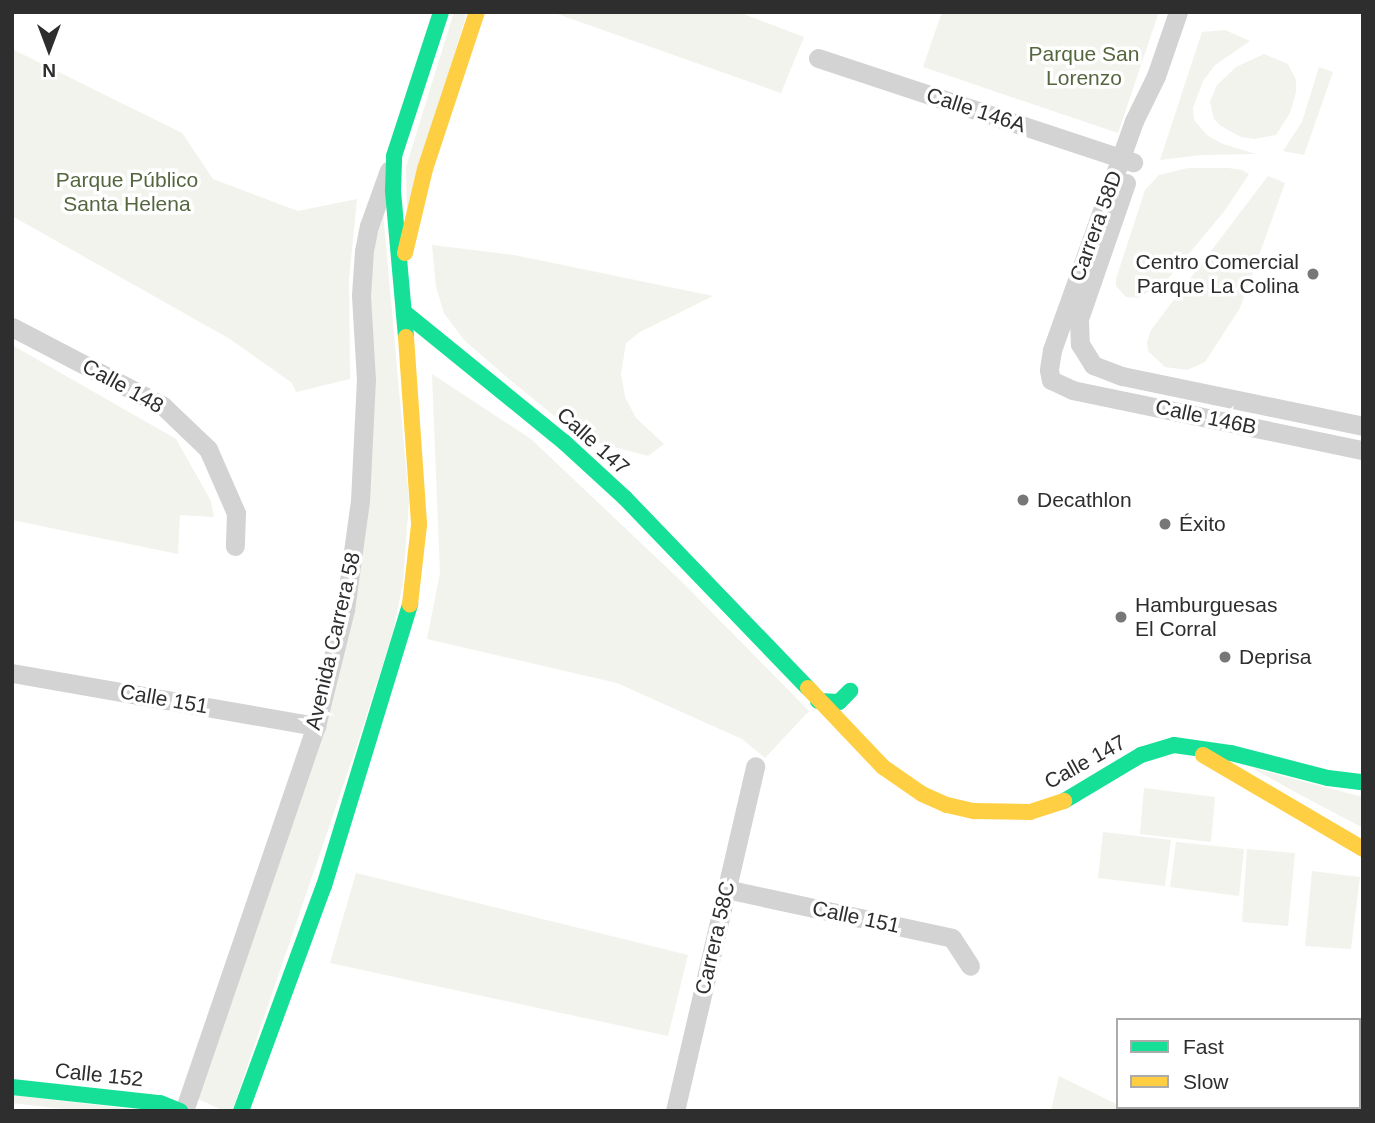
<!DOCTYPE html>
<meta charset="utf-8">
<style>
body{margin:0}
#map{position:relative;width:1375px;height:1123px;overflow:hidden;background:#fff;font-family:Arial,sans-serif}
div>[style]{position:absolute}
.green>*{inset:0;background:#f1f3ec}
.street>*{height:19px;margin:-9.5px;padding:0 9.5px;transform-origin:9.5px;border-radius:9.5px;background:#d3d3d3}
.fast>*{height:16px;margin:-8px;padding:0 8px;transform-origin:8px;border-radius:8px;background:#16e098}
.slow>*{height:16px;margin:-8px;padding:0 8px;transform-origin:8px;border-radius:8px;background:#ffcf43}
.dots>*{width:19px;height:19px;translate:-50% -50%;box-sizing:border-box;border:4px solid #fff;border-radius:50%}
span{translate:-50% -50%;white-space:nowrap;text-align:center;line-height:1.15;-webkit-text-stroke:7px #fff;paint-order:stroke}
.park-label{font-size:21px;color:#55663f}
.street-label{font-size:21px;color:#2e2e2e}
.poi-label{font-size:21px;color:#2e2e2e}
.right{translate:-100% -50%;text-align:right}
.left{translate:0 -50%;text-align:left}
.frame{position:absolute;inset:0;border:14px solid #2e2e2e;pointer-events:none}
.legend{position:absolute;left:1116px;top:1018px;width:245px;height:91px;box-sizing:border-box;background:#fff;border:2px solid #ababab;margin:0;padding:9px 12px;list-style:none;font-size:21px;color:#2e2e2e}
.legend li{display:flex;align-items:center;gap:14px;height:35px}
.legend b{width:35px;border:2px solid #ababab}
.north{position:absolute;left:14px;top:14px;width:70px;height:70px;-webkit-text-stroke:5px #fff;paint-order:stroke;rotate:180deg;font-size:19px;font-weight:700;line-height:28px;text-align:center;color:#2e2e2e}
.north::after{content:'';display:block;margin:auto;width:24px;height:32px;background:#2e2e2e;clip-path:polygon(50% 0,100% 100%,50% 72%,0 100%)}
</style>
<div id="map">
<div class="green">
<div style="clip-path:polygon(454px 12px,467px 12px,407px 214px,406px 167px)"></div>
<div style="clip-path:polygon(552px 12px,738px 12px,804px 37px,781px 93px)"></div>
<div style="clip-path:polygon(942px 12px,1159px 12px,1118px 133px,923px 67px)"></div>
<div style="clip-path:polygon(1225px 30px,1250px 41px,1215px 65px,1203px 81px,1193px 108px,1194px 120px,1208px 136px,1223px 144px,1256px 154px,1201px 155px,1160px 160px,1202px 32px)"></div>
<div style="clip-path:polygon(12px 49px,182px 133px,213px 179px,298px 211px,357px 199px,349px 280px,350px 379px,296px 392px,292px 383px,230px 339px,12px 216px)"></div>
<div style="clip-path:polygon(1264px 54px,1288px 64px,1296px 80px,1296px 92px,1290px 113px,1276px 135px,1254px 139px,1241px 137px,1221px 126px,1214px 119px,1210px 102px,1217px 85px,1236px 67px)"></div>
<div style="clip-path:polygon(1319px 67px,1333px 72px,1304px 155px,1283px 151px,1302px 122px)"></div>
<div style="clip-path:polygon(1188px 168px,1228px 168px,1242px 170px,1249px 174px,1226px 209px,1167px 280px,1138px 298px,1126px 297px,1116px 286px,1116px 279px,1145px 190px,1159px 175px)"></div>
<div style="clip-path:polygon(1268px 176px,1285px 183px,1240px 308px,1205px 362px,1187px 370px,1165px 367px,1148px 351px,1147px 342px,1151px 330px)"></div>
<div style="clip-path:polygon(383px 212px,409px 501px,403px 583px,393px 632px,356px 748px,232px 1111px,224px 1111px,198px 1099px,357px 591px,364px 546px,372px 453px,370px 291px,375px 245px)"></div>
<div style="clip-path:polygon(432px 245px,514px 255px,713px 296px,640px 332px,626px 343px,621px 374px,625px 397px,636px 418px,664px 444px,648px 456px,581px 438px,509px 379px,464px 340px,444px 313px,436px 287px)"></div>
<div style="clip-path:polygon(12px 345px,176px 439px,211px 501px,214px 517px,180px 515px,178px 554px,12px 520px)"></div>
<div style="clip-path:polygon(432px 374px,531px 439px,681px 581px,809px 711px,765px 758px,742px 739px,617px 683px,427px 639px,440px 573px)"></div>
<div style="clip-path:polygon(1252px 768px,1363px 797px,1363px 828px,1297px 793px)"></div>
<div style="clip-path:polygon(1144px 788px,1215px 797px,1211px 842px,1140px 834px)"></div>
<div style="clip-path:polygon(1103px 832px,1171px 840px,1165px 886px,1098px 878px)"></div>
<div style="clip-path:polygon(1176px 842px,1244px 849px,1239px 896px,1170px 887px)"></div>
<div style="clip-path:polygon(1247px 849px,1295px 853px,1288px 926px,1242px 922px)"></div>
<div style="clip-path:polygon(1312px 871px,1360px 877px,1351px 949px,1305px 946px)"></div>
<div style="clip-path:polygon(356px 873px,688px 955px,668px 1036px,330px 963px)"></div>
<div style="clip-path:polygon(1059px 1076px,1118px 1105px,1117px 1111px,1051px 1111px)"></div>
<div style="clip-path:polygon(12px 1095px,148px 1111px,81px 1111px,12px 1103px)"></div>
</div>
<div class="street">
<div style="left:1178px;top:12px;width:68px;rotate:109deg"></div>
<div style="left:1156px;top:76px;width:50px;rotate:116.1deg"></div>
<div style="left:1134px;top:121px;width:243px;rotate:109.7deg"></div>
<div style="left:1052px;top:350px;width:20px;rotate:99deg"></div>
<div style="left:1049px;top:370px;width:10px;rotate:79deg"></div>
<div style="left:1051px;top:380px;width:23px;rotate:25deg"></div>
<div style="left:1072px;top:390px;width:297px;rotate:11.7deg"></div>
<div style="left:818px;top:58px;width:332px;rotate:18.3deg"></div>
<div style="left:1126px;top:183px;width:144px;rotate:109.1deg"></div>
<div style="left:1079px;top:319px;width:25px;rotate:88deg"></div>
<div style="left:1080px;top:344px;width:25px;rotate:58deg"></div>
<div style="left:1093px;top:365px;width:31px;rotate:21deg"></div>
<div style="left:1122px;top:376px;width:246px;rotate:11.7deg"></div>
<div style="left:12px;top:327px;width:170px;rotate:27.6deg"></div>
<div style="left:163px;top:406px;width:62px;rotate:43.7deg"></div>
<div style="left:208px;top:449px;width:70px;rotate:66.4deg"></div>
<div style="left:236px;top:513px;width:33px;rotate:92deg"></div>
<div style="left:12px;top:673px;width:309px;rotate:9.9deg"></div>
<div style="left:726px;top:889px;width:231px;rotate:12.2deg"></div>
<div style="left:952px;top:938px;width:33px;rotate:57deg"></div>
<div style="left:184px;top:1111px;width:407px;rotate:-71.1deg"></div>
<div style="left:316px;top:726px;width:120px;rotate:-76deg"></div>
<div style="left:345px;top:610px;width:110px;rotate:-82.2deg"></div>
<div style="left:360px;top:501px;width:121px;rotate:-87.2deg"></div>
<div style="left:366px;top:380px;width:85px;rotate:-93.4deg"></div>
<div style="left:361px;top:295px;width:44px;rotate:-86.1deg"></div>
<div style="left:364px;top:251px;width:25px;rotate:-79deg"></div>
<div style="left:369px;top:226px;width:59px;rotate:-70.3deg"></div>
<div style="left:675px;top:1111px;width:354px;rotate:-76.9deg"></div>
</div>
<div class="fast">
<div style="left:404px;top:312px;width:206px;rotate:39.1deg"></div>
<div style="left:564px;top:442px;width:83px;rotate:42.6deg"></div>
<div style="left:625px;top:498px;width:264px;rotate:46.1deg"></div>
<div style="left:406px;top:337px;width:148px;rotate:-95.1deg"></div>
<div style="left:393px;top:190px;width:34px;rotate:-88deg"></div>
<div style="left:394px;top:156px;width:151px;rotate:-71.9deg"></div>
<div style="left:818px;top:701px;width:21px;rotate:3deg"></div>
<div style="left:839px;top:702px;width:16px;rotate:-45deg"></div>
<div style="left:1064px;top:801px;width:90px;rotate:-30.9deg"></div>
<div style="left:1141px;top:755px;width:34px;rotate:-17deg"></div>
<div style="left:1174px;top:745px;width:58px;rotate:8deg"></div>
<div style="left:1231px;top:753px;width:100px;rotate:14.5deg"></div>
<div style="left:1328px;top:778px;width:35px;rotate:7deg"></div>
<div style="left:12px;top:1087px;width:149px;rotate:6.2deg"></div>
<div style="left:160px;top:1103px;width:22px;rotate:22deg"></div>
<div style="left:241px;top:1111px;width:240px;rotate:-69.8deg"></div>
<div style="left:324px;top:886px;width:295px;rotate:-73deg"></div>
</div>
<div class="slow">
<div style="left:405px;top:253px;width:86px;rotate:-76.6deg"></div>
<div style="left:425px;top:169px;width:165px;rotate:-71.7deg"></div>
<div style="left:406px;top:337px;width:188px;rotate:86deg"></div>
<div style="left:419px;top:525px;width:80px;rotate:96.5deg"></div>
<div style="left:808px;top:688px;width:109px;rotate:46.5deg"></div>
<div style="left:883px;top:767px;width:47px;rotate:34.7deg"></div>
<div style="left:922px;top:794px;width:27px;rotate:24deg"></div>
<div style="left:947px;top:805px;width:28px;rotate:13deg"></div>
<div style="left:974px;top:811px;width:56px;rotate:1deg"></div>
<div style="left:1030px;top:812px;width:36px;rotate:-18deg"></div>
<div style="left:1203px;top:755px;width:186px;rotate:30.4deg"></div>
</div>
<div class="dots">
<div style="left:1313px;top:274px;background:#777"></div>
<div style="left:1023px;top:500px;background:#777"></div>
<div style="left:1165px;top:524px;background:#777"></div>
<div style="left:1121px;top:617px;background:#777"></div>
<div style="left:1225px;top:657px;background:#777"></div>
</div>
<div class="park-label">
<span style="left:1084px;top:66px">Parque San<br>Lorenzo</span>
<span style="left:127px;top:192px">Parque Público<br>Santa Helena</span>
</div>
<div class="street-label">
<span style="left:976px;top:110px;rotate:18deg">Calle 146A</span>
<span style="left:1096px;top:226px;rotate:-70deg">Carrera 58D</span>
<span style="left:123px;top:386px;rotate:29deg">Calle 148</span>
<span style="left:1206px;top:417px;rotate:12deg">Calle 146B</span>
<span style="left:593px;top:441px;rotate:42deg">Calle 147</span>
<span style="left:333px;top:641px;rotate:-77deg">Avenida Carrera 58</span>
<span style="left:164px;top:699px;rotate:10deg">Calle 151</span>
<span style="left:1085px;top:762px;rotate:-29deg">Calle 147</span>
<span style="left:856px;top:917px;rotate:12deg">Calle 151</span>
<span style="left:715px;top:938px;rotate:-77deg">Carrera 58C</span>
<span style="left:99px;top:1075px;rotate:6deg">Calle 152</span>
</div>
<div class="poi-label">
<span class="right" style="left:1299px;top:274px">Centro Comercial<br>Parque La Colina</span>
<span class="left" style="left:1037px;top:500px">Decathlon</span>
<span class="left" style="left:1179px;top:524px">Éxito</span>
<span class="left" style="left:1135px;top:617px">Hamburguesas<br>El Corral</span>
<span class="left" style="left:1239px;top:657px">Deprisa</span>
</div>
<div class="frame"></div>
<ul class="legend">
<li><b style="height:9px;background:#16e098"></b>Fast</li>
<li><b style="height:9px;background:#ffcf43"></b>Slow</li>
</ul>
<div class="north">N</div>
</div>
